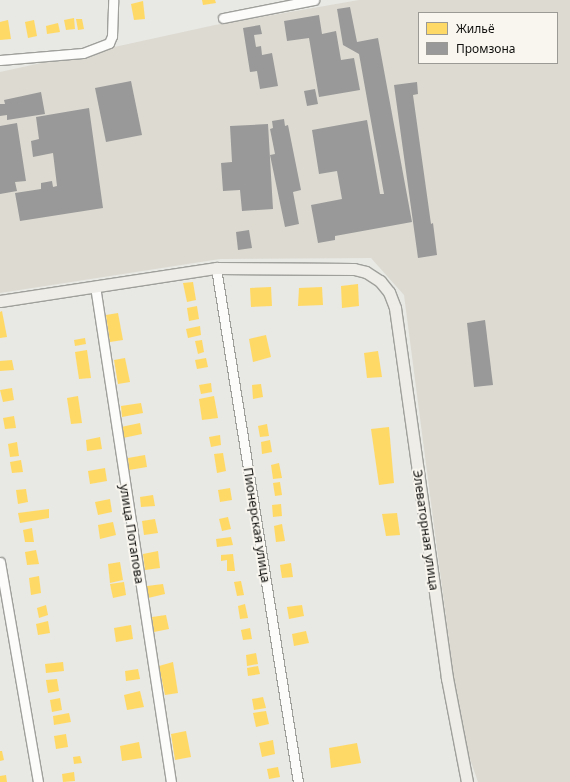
<!DOCTYPE html>
<meta charset="utf-8">
<style>
body{margin:0}
#map{position:relative;width:570px;height:782px;overflow:hidden;background:#e8e8e4;font-family:"Noto Sans",sans-serif}
div>[style]{position:absolute}
.built>*{inset:0;background:#dcdad1}
.homes>*{inset:0;background:#ffd966}
.industry>*{inset:0;background:#999}
.roads{filter:drop-shadow(1px 0 #9f9f9c) drop-shadow(-1px 0 #9f9f9c) drop-shadow(0 1px #9f9f9c) drop-shadow(0 -1px #9f9f9c)}
.minor>*{height:9px;margin:-4.5px;padding:0 4.5px;transform-origin:4.5px;border-radius:4.5px;background:#fcfcfb}
.major>*{height:11px;margin:-5.5px;padding:0 5.5px;transform-origin:5.5px;border-radius:5.5px;background:#eeede7}
span{translate:-50% -50%;white-space:nowrap;text-align:center;line-height:1.15;-webkit-text-stroke:4px #f8f6ef;paint-order:stroke}
.street-label{font-size:13px;color:#11100e}
.legend{position:absolute;left:418px;top:12px;width:140px;height:52px;box-sizing:border-box;background:#f8f6ef;border:1px solid #9c9a95;margin:0;padding:5px 7px;list-style:none;font-size:12px;color:#11100e}
.legend li{display:flex;align-items:center;gap:8px;height:20px}
.legend b{width:20px;border:1px solid #9c9a95}
</style>
<div id="map">
<div class="built">
<div style="clip-path:polygon(evenodd,359px 0,570px 0,570px 782px,478px 782px,461px 733px,404px 295px,371px 258px,220px 259px,0 293px,0 72px,215px 25px,359px 0,419px 13px,557px 13px,557px 63px,419px 63px,419px 13px)"></div>
</div>
<div class="homes">
<div style="clip-path:polygon(202px 0,215px 0,216px 3px,203px 5px)"></div>
<div style="clip-path:polygon(143px 1px,145px 19px,134px 20px,131px 4px)"></div>
<div style="clip-path:polygon(74px 18px,75px 29px,66px 30px,64px 20px)"></div>
<div style="clip-path:polygon(76px 19px,82px 19px,84px 29px,78px 30px)"></div>
<div style="clip-path:polygon(8px 20px,11px 39px,0 40px,0 22px)"></div>
<div style="clip-path:polygon(34px 20px,37px 36px,28px 38px,25px 22px)"></div>
<div style="clip-path:polygon(58px 23px,60px 32px,47px 34px,46px 26px)"></div>
<div style="clip-path:polygon(193px 282px,196px 300px,187px 302px,183px 283px)"></div>
<div style="clip-path:polygon(358px 284px,359px 306px,342px 308px,341px 286px)"></div>
<div style="clip-path:polygon(271px 287px,272px 306px,251px 307px,250px 288px)"></div>
<div style="clip-path:polygon(322px 287px,323px 305px,298px 306px,299px 288px)"></div>
<div style="clip-path:polygon(197px 306px,199px 319px,189px 321px,187px 308px)"></div>
<div style="clip-path:polygon(2px 311px,7px 337px,0 338px,0 312px)"></div>
<div style="clip-path:polygon(118px 313px,123px 340px,110px 342px,106px 315px)"></div>
<div style="clip-path:polygon(200px 326px,201px 335px,188px 338px,186px 329px)"></div>
<div style="clip-path:polygon(266px 335px,271px 357px,253px 362px,249px 339px)"></div>
<div style="clip-path:polygon(85px 338px,86px 344px,75px 346px,74px 340px)"></div>
<div style="clip-path:polygon(202px 340px,204px 352px,198px 354px,195px 341px)"></div>
<div style="clip-path:polygon(87px 350px,91px 378px,79px 379px,75px 352px)"></div>
<div style="clip-path:polygon(378px 351px,382px 377px,367px 378px,364px 353px)"></div>
<div style="clip-path:polygon(125px 358px,130px 382px,118px 384px,114px 360px)"></div>
<div style="clip-path:polygon(206px 358px,208px 367px,197px 369px,195px 360px)"></div>
<div style="clip-path:polygon(12px 360px,14px 370px,0 371px,0 361px)"></div>
<div style="clip-path:polygon(211px 383px,212px 392px,201px 394px,199px 385px)"></div>
<div style="clip-path:polygon(261px 384px,263px 397px,253px 399px,252px 385px)"></div>
<div style="clip-path:polygon(12px 388px,14px 400px,3px 402px,0 390px)"></div>
<div style="clip-path:polygon(78px 396px,82px 423px,71px 424px,67px 398px)"></div>
<div style="clip-path:polygon(214px 396px,218px 418px,202px 420px,199px 399px)"></div>
<div style="clip-path:polygon(141px 403px,143px 413px,122px 417px,121px 406px)"></div>
<div style="clip-path:polygon(14px 416px,16px 428px,5px 429px,3px 418px)"></div>
<div style="clip-path:polygon(140px 423px,142px 434px,123px 438px,121px 427px)"></div>
<div style="clip-path:polygon(267px 424px,269px 436px,260px 437px,258px 426px)"></div>
<div style="clip-path:polygon(389px 427px,394px 483px,379px 485px,371px 429px)"></div>
<div style="clip-path:polygon(220px 435px,221px 445px,211px 447px,209px 437px)"></div>
<div style="clip-path:polygon(100px 437px,102px 449px,87px 451px,86px 440px)"></div>
<div style="clip-path:polygon(270px 440px,272px 452px,262px 454px,261px 442px)"></div>
<div style="clip-path:polygon(17px 442px,19px 456px,10px 457px,8px 444px)"></div>
<div style="clip-path:polygon(223px 453px,226px 471px,217px 473px,214px 454px)"></div>
<div style="clip-path:polygon(145px 455px,147px 467px,129px 470px,128px 458px)"></div>
<div style="clip-path:polygon(21px 460px,23px 472px,12px 473px,10px 462px)"></div>
<div style="clip-path:polygon(279px 463px,282px 478px,273px 479px,271px 465px)"></div>
<div style="clip-path:polygon(105px 468px,107px 481px,90px 484px,88px 471px)"></div>
<div style="clip-path:polygon(280px 482px,282px 495px,275px 496px,273px 483px)"></div>
<div style="clip-path:polygon(230px 488px,232px 500px,220px 502px,218px 490px)"></div>
<div style="clip-path:polygon(26px 489px,28px 502px,18px 504px,16px 490px)"></div>
<div style="clip-path:polygon(153px 495px,155px 506px,141px 507px,140px 497px)"></div>
<div style="clip-path:polygon(110px 499px,112px 512px,98px 515px,95px 502px)"></div>
<div style="clip-path:polygon(281px 504px,282px 516px,273px 517px,272px 505px)"></div>
<div style="clip-path:polygon(49px 509px,49px 518px,20px 523px,18px 513px)"></div>
<div style="clip-path:polygon(397px 513px,400px 535px,386px 536px,382px 514px)"></div>
<div style="clip-path:polygon(228px 517px,231px 529px,222px 531px,219px 519px)"></div>
<div style="clip-path:polygon(155px 519px,158px 533px,144px 535px,142px 521px)"></div>
<div style="clip-path:polygon(113px 522px,116px 535px,100px 539px,98px 525px)"></div>
<div style="clip-path:polygon(282px 524px,285px 541px,276px 542px,274px 526px)"></div>
<div style="clip-path:polygon(32px 528px,34px 542px,25px 542px,23px 530px)"></div>
<div style="clip-path:polygon(231px 537px,233px 545px,217px 547px,216px 539px)"></div>
<div style="clip-path:polygon(36px 550px,39px 564px,27px 565px,25px 552px)"></div>
<div style="clip-path:polygon(158px 551px,160px 568px,145px 570px,143px 554px)"></div>
<div style="clip-path:polygon(233px 554px,235px 571px,227px 571px,227px 560px,221px 561px,221px 555px)"></div>
<div style="clip-path:polygon(120px 562px,123px 580px,110px 583px,108px 564px)"></div>
<div style="clip-path:polygon(291px 563px,293px 577px,282px 578px,280px 565px)"></div>
<div style="clip-path:polygon(39px 576px,41px 593px,31px 595px,29px 578px)"></div>
<div style="clip-path:polygon(241px 581px,244px 595px,237px 596px,234px 582px)"></div>
<div style="clip-path:polygon(124px 582px,126px 595px,113px 598px,110px 584px)"></div>
<div style="clip-path:polygon(163px 584px,165px 594px,148px 598px,147px 586px)"></div>
<div style="clip-path:polygon(245px 604px,248px 618px,240px 619px,238px 606px)"></div>
<div style="clip-path:polygon(46px 605px,48px 615px,39px 618px,37px 608px)"></div>
<div style="clip-path:polygon(302px 605px,304px 616px,289px 619px,287px 607px)"></div>
<div style="clip-path:polygon(166px 615px,169px 629px,154px 632px,152px 617px)"></div>
<div style="clip-path:polygon(48px 621px,50px 633px,38px 635px,36px 624px)"></div>
<div style="clip-path:polygon(131px 625px,133px 639px,116px 642px,114px 628px)"></div>
<div style="clip-path:polygon(250px 628px,252px 639px,243px 640px,241px 630px)"></div>
<div style="clip-path:polygon(306px 631px,309px 643px,294px 646px,292px 634px)"></div>
<div style="clip-path:polygon(256px 653px,258px 664px,247px 666px,246px 655px)"></div>
<div style="clip-path:polygon(63px 662px,64px 671px,46px 673px,45px 664px)"></div>
<div style="clip-path:polygon(173px 662px,178px 693px,165px 695px,159px 666px)"></div>
<div style="clip-path:polygon(258px 666px,260px 674px,248px 676px,247px 668px)"></div>
<div style="clip-path:polygon(138px 669px,140px 679px,126px 681px,125px 671px)"></div>
<div style="clip-path:polygon(57px 679px,59px 691px,48px 693px,46px 680px)"></div>
<div style="clip-path:polygon(140px 691px,144px 707px,127px 710px,124px 695px)"></div>
<div style="clip-path:polygon(263px 697px,266px 708px,254px 710px,252px 699px)"></div>
<div style="clip-path:polygon(60px 698px,62px 710px,52px 712px,50px 700px)"></div>
<div style="clip-path:polygon(266px 711px,269px 724px,256px 727px,253px 713px)"></div>
<div style="clip-path:polygon(69px 713px,71px 722px,54px 725px,53px 716px)"></div>
<div style="clip-path:polygon(186px 731px,191px 757px,175px 760px,171px 734px)"></div>
<div style="clip-path:polygon(66px 734px,68px 747px,56px 749px,54px 736px)"></div>
<div style="clip-path:polygon(273px 740px,275px 754px,262px 757px,259px 743px)"></div>
<div style="clip-path:polygon(139px 742px,142px 758px,122px 761px,120px 746px)"></div>
<div style="clip-path:polygon(357px 743px,361px 763px,331px 768px,329px 748px)"></div>
<div style="clip-path:polygon(0 751px,2px 751px,4px 760px,0 761px)"></div>
<div style="clip-path:polygon(80px 756px,82px 763px,74px 764px,73px 757px)"></div>
<div style="clip-path:polygon(278px 767px,280px 777px,269px 779px,267px 769px)"></div>
<div style="clip-path:polygon(74px 772px,75px 781px,63px 782px,62px 774px)"></div>
<div style="clip-path:polygon(6px 775px,7px 782px,0 782px,0 776px)"></div>
</div>
<div class="industry">
<div style="clip-path:polygon(350px 7px,357px 42px,378px 38px,412px 222px,335px 236px,335px 240px,318px 243px,311px 205px,342px 199px,337px 171px,319px 174px,312px 130px,367px 120px,380px 194px,384px 194px,359px 54px,343px 45px,337px 9px)"></div>
<div style="clip-path:polygon(319px 15px,322px 34px,336px 31px,341px 60px,354px 58px,360px 90px,319px 97px,309px 38px,287px 41px,284px 21px)"></div>
<div style="clip-path:polygon(260px 25px,262px 34px,254px 35px,256px 47px,261px 46px,262px 55px,272px 53px,278px 86px,260px 89px,257px 71px,250px 72px,243px 28px)"></div>
<div style="clip-path:polygon(131px 81px,142px 135px,106px 142px,95px 88px)"></div>
<div style="clip-path:polygon(417px 82px,418px 94px,413px 95px,431px 224px,433px 223px,437px 255px,418px 258px,394px 85px)"></div>
<div style="clip-path:polygon(315px 89px,318px 104px,307px 106px,304px 91px)"></div>
<div style="clip-path:polygon(41px 92px,45px 114px,7px 120px,7px 115px,0 116px,0 104px,5px 104px,4px 100px)"></div>
<div style="clip-path:polygon(89px 108px,103px 208px,20px 221px,15px 193px,41px 189px,41px 183px,52px 181px,53px 187px,57px 186px,53px 153px,33px 157px,31px 141px,39px 139px,36px 117px)"></div>
<div style="clip-path:polygon(284px 119px,285px 126px,288px 125px,301px 190px,293px 192px,299px 224px,285px 227px,270px 155px,275px 154px,270px 129px,273px 128px,272px 121px)"></div>
<div style="clip-path:polygon(17px 123px,26px 181px,15px 182px,17px 191px,0 194px,0 126px)"></div>
<div style="clip-path:polygon(268px 124px,273px 209px,242px 211px,240px 190px,223px 191px,221px 163px,232px 162px,230px 126px)"></div>
<div style="clip-path:polygon(249px 230px,252px 248px,238px 250px,236px 232px)"></div>
<div style="clip-path:polygon(485px 320px,493px 385px,474px 387px,467px 323px)"></div>
</div>
<div class="roads">
<div class="minor">
<div style="left:223px;top:18px;width:93px;rotate:-11.2deg"></div>
<div style="left:0;top:60px;width:83px;rotate:-4.8deg"></div>
<div style="left:83px;top:53px;width:28px;rotate:-21deg"></div>
<div style="left:109px;top:43px;width:8px;rotate:-67deg"></div>
<div style="left:112px;top:36px;width:36px;rotate:-88deg"></div>
<div style="left:216px;top:268px;width:520px;rotate:80.94deg"></div>
<div style="left:95px;top:286px;width:502px;rotate:81.29deg"></div>
<div style="left:0;top:562px;width:223px;rotate:80.2deg"></div>
</div>
<div class="major">
<div style="left:0;top:301px;width:219px;rotate:-8.7deg"></div>
<div style="left:216px;top:268px;width:138px;rotate:0.4deg"></div>
<div style="left:354px;top:269px;width:12px;rotate:14deg"></div>
<div style="left:366px;top:272px;width:17px;rotate:33deg"></div>
<div style="left:380px;top:281px;width:14px;rotate:51deg"></div>
<div style="left:389px;top:292px;width:17px;rotate:69deg"></div>
<div style="left:395px;top:308px;width:374px;rotate:82deg"></div>
<div style="left:447px;top:678px;width:106px;rotate:79.1deg"></div>
</div>
</div>
<div class="street-label">
<span style="left:257px;top:525px;rotate:81deg">Пионерская улица</span>
<span style="left:426px;top:530px;rotate:82deg">Элеваторная улица</span>
<span style="left:132px;top:534px;rotate:81deg">улица Потапова</span>
</div>
<ul class="legend">
<li><b style="height:11px;background:#ffd966"></b>Жильё</li>
<li><b style="height:11px;background:#999"></b>Промзона</li>
</ul>
</div>
